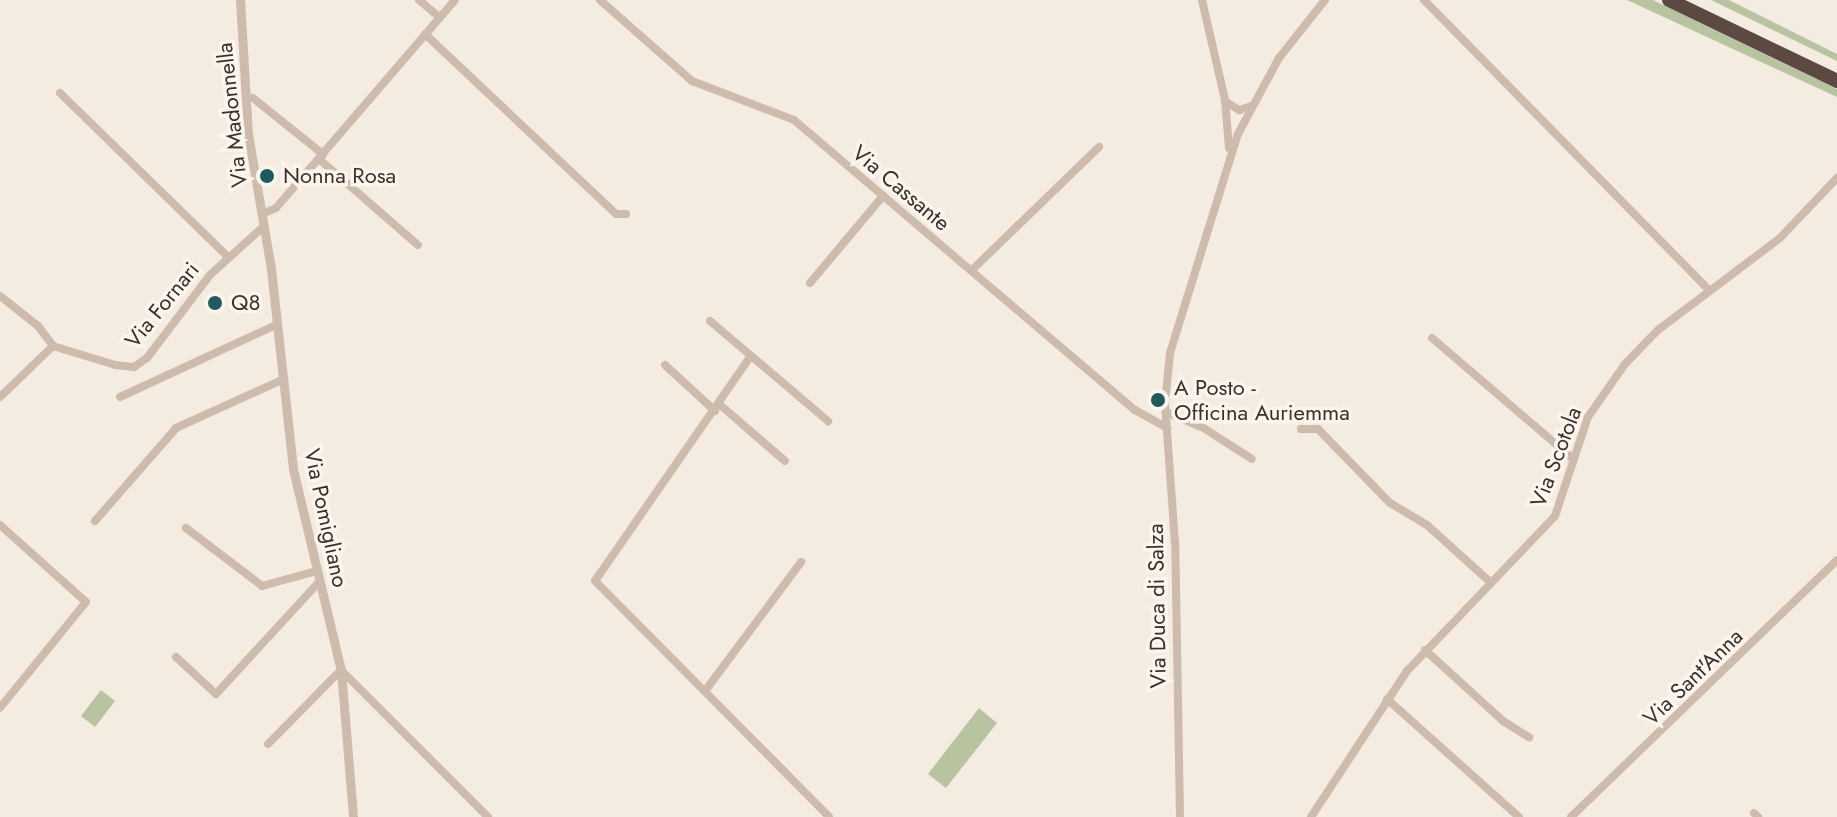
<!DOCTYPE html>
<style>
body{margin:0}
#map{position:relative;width:1837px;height:817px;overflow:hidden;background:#f4ebe1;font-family:Jost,sans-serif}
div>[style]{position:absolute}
.green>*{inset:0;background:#b8c4a0}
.minor>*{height:8px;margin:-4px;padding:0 4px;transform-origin:4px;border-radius:4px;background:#cdbbac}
.tertiary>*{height:9px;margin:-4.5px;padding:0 4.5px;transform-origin:4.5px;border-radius:4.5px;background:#cdbbac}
.motorway>*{height:14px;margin:-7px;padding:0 7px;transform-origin:7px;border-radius:7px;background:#5c4a42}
.dots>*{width:22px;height:22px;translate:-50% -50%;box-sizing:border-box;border:4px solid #fbf5ee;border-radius:50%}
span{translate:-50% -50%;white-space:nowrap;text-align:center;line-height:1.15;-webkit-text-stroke:7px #fbf5ee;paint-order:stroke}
.street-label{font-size:22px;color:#3b302b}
.poi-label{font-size:22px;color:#3b302b}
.left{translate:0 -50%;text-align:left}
</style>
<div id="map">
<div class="green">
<div style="clip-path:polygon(1627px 0,1653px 0,1837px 89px,1837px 97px)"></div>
<div style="clip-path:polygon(1711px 0,1729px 0,1837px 54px,1837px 61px)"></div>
<div style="clip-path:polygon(101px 690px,115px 701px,95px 727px,81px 716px)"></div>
<div style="clip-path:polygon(979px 708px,997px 723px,946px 788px,928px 774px)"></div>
</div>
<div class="minor">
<div style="left:419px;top:0;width:26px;rotate:40deg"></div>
<div style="left:600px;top:0;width:123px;rotate:41.4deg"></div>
<div style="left:692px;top:81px;width:109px;rotate:20.9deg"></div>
<div style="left:794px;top:120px;width:448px;rotate:40.4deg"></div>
<div style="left:1135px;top:410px;width:37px;rotate:29deg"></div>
<div style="left:1202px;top:0;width:103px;rotate:77deg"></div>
<div style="left:1225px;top:100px;width:48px;rotate:85.2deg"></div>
<div style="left:1424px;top:0;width:407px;rotate:45.5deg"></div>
<div style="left:425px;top:34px;width:262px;rotate:43.3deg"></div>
<div style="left:616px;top:214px;width:10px"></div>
<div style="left:60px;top:93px;width:233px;rotate:44.3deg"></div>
<div style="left:253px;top:98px;width:90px;rotate:38.7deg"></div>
<div style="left:1225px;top:101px;width:17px;rotate:33deg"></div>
<div style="left:1239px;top:110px;width:13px;rotate:-18deg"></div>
<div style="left:319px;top:159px;width:131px;rotate:41deg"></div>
<div style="left:262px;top:214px;width:15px;rotate:-23deg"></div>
<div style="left:276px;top:208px;width:274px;rotate:-49.3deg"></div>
<div style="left:972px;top:270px;width:177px;rotate:-44.1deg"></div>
<div style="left:810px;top:283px;width:114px;rotate:-50deg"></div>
<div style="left:0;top:296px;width:48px;rotate:38.3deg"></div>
<div style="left:38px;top:326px;width:25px;rotate:53deg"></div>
<div style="left:710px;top:321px;width:155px;rotate:40.3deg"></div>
<div style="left:1432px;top:338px;width:186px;rotate:40.6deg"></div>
<div style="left:750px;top:357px;width:272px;rotate:124.7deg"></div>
<div style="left:595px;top:581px;width:332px;rotate:45.2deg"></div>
<div style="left:665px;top:365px;width:68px;rotate:42.6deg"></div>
<div style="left:0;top:397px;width:74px;rotate:-43.9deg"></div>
<div style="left:53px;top:346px;width:65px;rotate:17deg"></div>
<div style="left:115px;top:365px;width:19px;rotate:6deg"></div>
<div style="left:134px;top:367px;width:16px;rotate:-35deg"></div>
<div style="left:147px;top:358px;width:104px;rotate:-52.8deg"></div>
<div style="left:210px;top:275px;width:73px;rotate:-42.2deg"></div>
<div style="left:120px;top:397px;width:174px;rotate:-24.8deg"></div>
<div style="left:719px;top:404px;width:87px;rotate:40.8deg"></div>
<div style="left:1166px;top:412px;width:39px;rotate:23deg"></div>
<div style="left:1202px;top:427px;width:59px;rotate:32.6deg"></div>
<div style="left:1301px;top:429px;width:17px"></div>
<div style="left:1318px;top:429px;width:103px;rotate:45.8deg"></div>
<div style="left:1390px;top:503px;width:43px;rotate:30.7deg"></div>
<div style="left:1427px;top:525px;width:85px;rotate:42.1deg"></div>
<div style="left:95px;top:521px;width:123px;rotate:-48.9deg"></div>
<div style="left:176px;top:428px;width:119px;rotate:-24.4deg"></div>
<div style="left:0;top:525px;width:115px;rotate:41.8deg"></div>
<div style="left:86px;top:602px;width:136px;rotate:129.1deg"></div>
<div style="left:186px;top:528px;width:96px;rotate:37.3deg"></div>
<div style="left:262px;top:586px;width:57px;rotate:-15.3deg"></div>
<div style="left:1425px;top:650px;width:105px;rotate:42.3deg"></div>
<div style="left:1503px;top:721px;width:31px;rotate:32deg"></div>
<div style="left:176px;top:657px;width:54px;rotate:42.8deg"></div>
<div style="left:216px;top:694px;width:152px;rotate:-47.4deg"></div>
<div style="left:705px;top:691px;width:161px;rotate:-53.3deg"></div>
<div style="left:1387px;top:699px;width:177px;rotate:41.8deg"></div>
<div style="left:268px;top:744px;width:104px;rotate:-45.4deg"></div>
<div style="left:341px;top:670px;width:208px;rotate:45deg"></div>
<div style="left:1754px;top:813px;width:6px;rotate:45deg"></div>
<div style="left:1180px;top:817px;width:274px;rotate:-91deg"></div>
<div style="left:1175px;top:543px;width:139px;rotate:-94.1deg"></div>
<div style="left:1165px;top:404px;width:51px;rotate:-84.4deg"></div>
<div style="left:1170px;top:353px;width:229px;rotate:-72.8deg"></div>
<div style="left:1238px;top:134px;width:86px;rotate:-61.7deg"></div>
<div style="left:1279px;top:58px;width:74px;rotate:-51.6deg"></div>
<div style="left:1311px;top:817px;width:175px;rotate:-56.7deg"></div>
<div style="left:1407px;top:671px;width:214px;rotate:-46.3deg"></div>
<div style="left:1555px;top:516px;width:104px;rotate:-71.6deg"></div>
<div style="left:1588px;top:417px;width:65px;rotate:-55.1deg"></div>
<div style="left:1625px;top:364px;width:47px;rotate:-45.9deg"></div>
<div style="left:1658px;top:330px;width:153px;rotate:-37deg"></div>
<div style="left:1780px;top:238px;width:83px;rotate:-46.5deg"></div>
<div style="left:1571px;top:817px;width:370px;rotate:-44deg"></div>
</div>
<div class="tertiary">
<div style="left:240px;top:0;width:134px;rotate:86.6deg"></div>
<div style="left:248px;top:134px;width:137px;rotate:80.3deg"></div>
<div style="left:271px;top:269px;width:201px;rotate:83.7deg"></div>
<div style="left:293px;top:469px;width:207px;rotate:76.6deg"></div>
<div style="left:341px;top:670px;width:147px;rotate:85.3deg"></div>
</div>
<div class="motorway">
<div style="left:1669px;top:0;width:187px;rotate:25.7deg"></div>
</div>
<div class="dots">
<div style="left:267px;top:176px;background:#1f5a5e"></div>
<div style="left:215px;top:303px;background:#1f5a5e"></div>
<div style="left:1158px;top:400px;background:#1f5a5e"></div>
</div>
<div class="street-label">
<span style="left:232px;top:115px;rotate:-96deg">Via Madonnella</span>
<span style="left:901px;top:188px;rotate:40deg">Via Cassante</span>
<span style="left:162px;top:305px;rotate:-51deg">Via Fornari</span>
<span style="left:1556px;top:457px;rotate:-69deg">Via Scotola</span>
<span style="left:326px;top:518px;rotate:78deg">Via Pomigliano</span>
<span style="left:1157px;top:606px;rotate:-91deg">Via Duca di Salza</span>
<span style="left:1693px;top:677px;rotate:-44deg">Via Sant'Anna</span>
</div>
<div class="poi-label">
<span class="left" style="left:283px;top:176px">Nonna Rosa</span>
<span class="left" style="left:231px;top:303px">Q8</span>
<span class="left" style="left:1174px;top:400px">A Posto -<br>Officina Auriemma</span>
</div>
</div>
